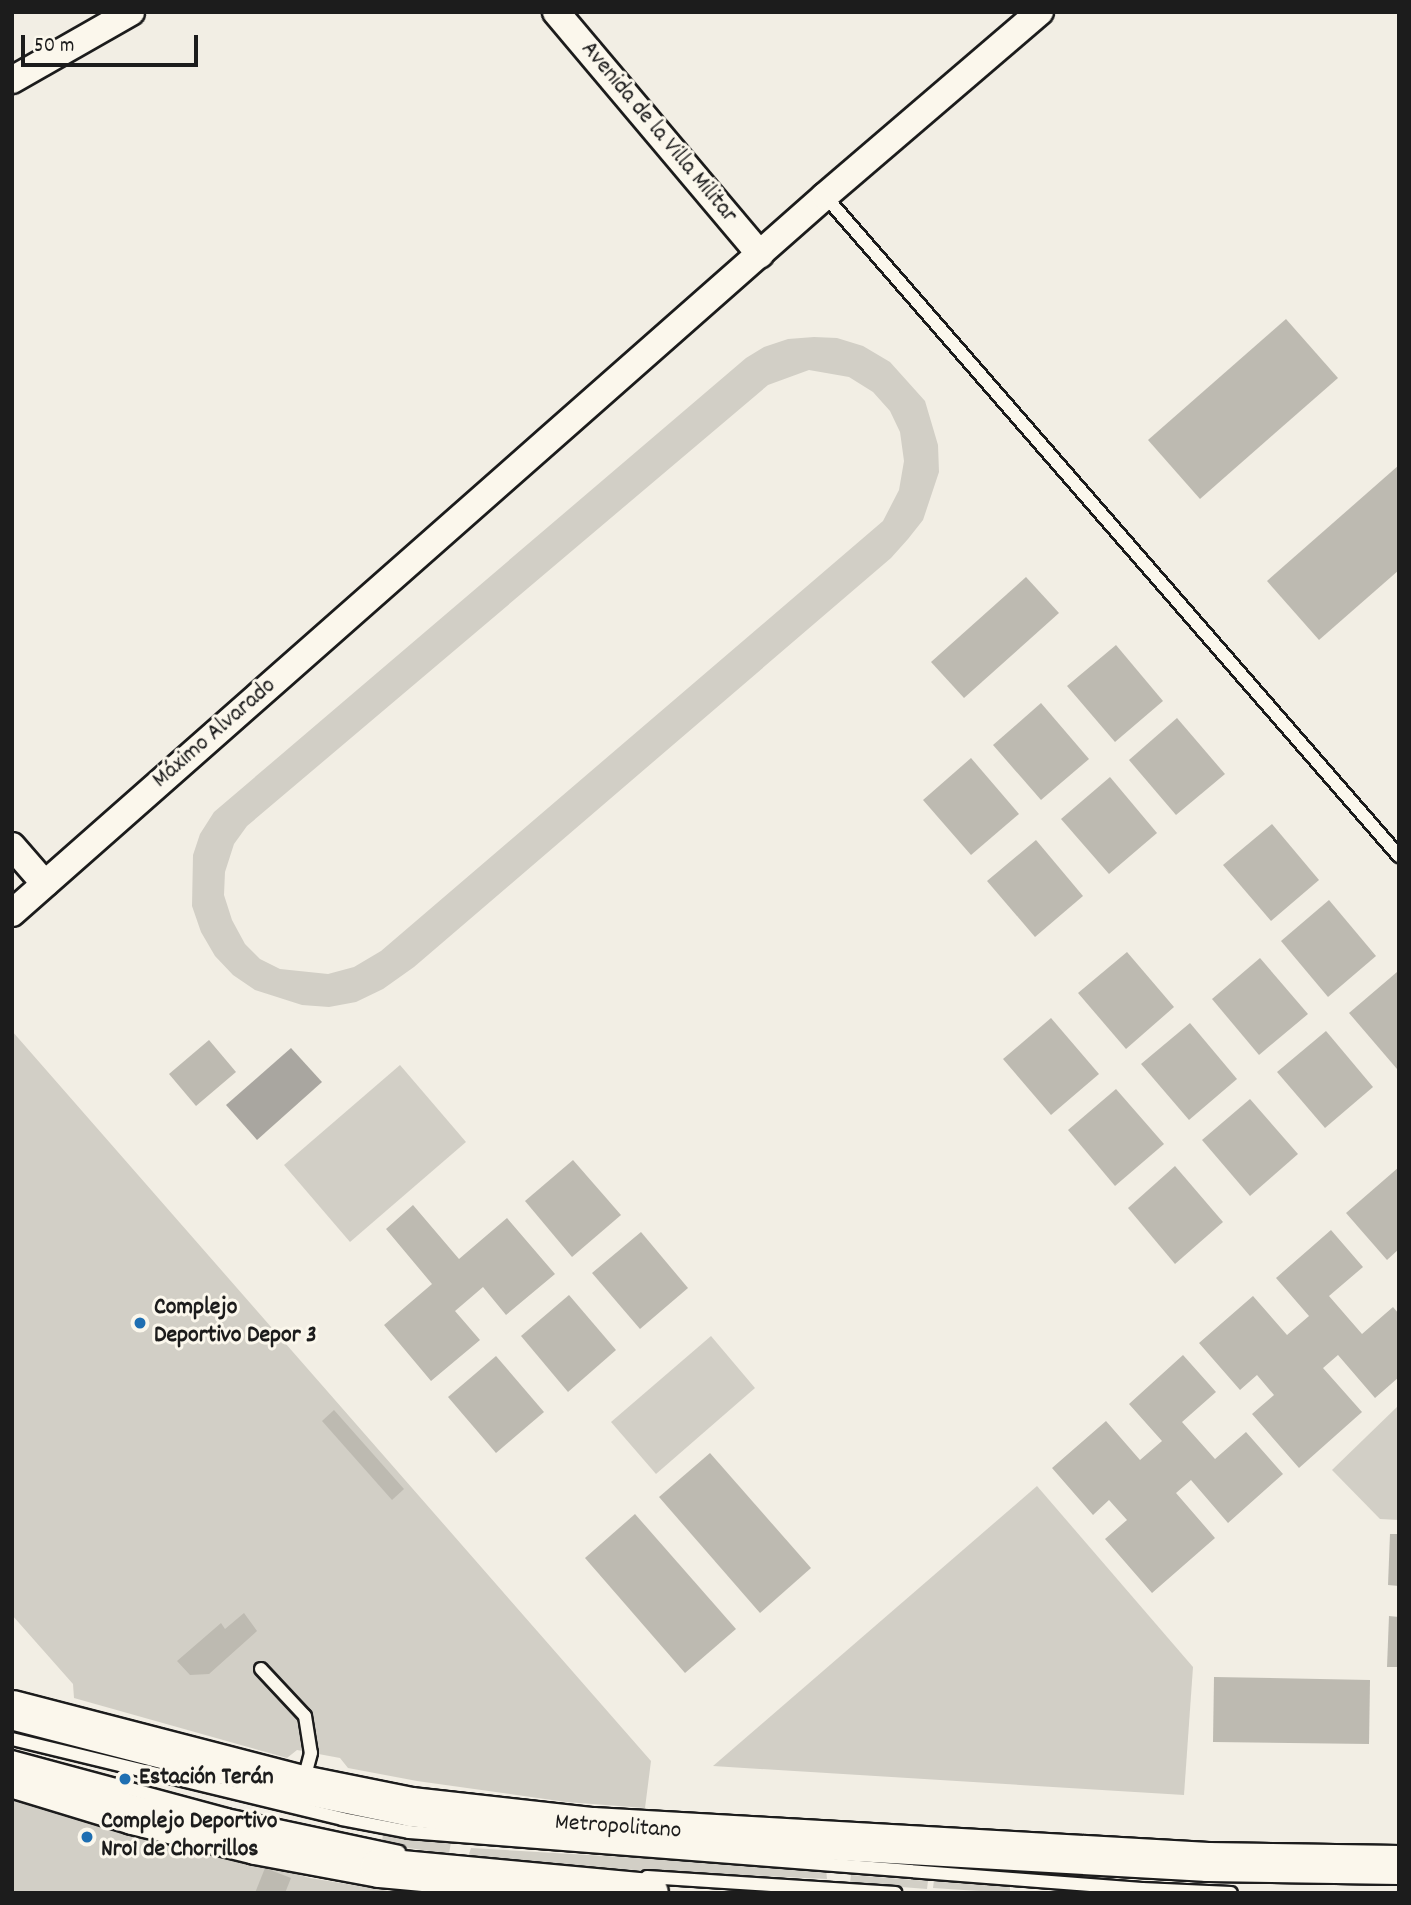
<!DOCTYPE html>
<meta charset="utf-8">
<style>
body{margin:0}
#map{position:relative;width:1411px;height:1905px;overflow:hidden;background:#f2eee4;font-family:Dekko,sans-serif}
div>[style]{position:absolute}
.green>*{inset:0;background:#d2cfc6}
.water>*{inset:0;background:#a9a6a0}
.building>*{inset:0;background:#bdbab1}
.roads{filter:drop-shadow(2px 0 #1c1c1c) drop-shadow(-2px 0 #1c1c1c) drop-shadow(0 2px #1c1c1c) drop-shadow(0 -2px #1c1c1c)}
.lane>*{height:12px;margin:-6px;padding:0 6px;transform-origin:6px;border-radius:6px;background:#fbf7ec}
.street>*{height:26px;margin:-13px;padding:0 13px;transform-origin:13px;border-radius:13px;background:#fbf7ec}
.primary>*{height:38px;margin:-19px;padding:0 19px;transform-origin:19px;border-radius:19px;background:#fbf7ec}
.dots>*{width:19px;height:19px;translate:-50% -50%;box-sizing:border-box;border:4px solid #fbf7ec;border-radius:50%}
span{translate:-50% -50%;white-space:nowrap;text-align:center;line-height:1.15;-webkit-text-stroke:6px #fbf7ec;paint-order:stroke}
.street-label{font-size:24px;color:#1c1c1c}
.poi-label{font-size:24px;color:#1c1c1c;font-weight:700}
.left{translate:0 -50%;text-align:left}
.frame{position:absolute;inset:0;border:14px solid #1c1c1c;pointer-events:none}
.scale{position:absolute;left:21px;top:35px;width:177px;height:32px;box-sizing:border-box;border:4px solid #1c1c1c;border-top:0;padding-left:9px;font-size:21px;line-height:24px;white-space:nowrap;color:#1c1c1c;-webkit-text-stroke:5px #fbf7ec;paint-order:stroke}
</style>
<div id="map">
<div class="green">
<div style="clip-path:polygon(evenodd,814px 337px,837px 338px,863px 346px,890px 362px,925px 401px,938px 445px,939px 472px,923px 520px,908px 539px,891px 558px,414px 967px,383px 989px,356px 1002px,329px 1007px,302px 1005px,255px 990px,233px 975px,215px 956px,201px 932px,192px 906px,193px 855px,200px 834px,214px 812px,746px 358px,764px 347px,788px 339px,814px 337px,809px 370px,849px 377px,873px 392px,890px 411px,900px 432px,904px 461px,899px 490px,883px 521px,381px 951px,354px 967px,328px 974px,280px 969px,260px 959px,245px 944px,232px 920px,224px 895px,225px 872px,234px 844px,247px 826px,768px 385px,809px 370px)"></div>
<div style="clip-path:polygon(12px 1031px,651px 1761px,645px 1808px,566px 1802px,417px 1781px,348px 1768px,340px 1758px,297px 1750px,287px 1758px,74px 1698px,73px 1684px,12px 1615px)"></div>
<div style="clip-path:polygon(400px 1065px,466px 1142px,350px 1242px,284px 1165px)"></div>
<div style="clip-path:polygon(711px 1336px,755px 1388px,656px 1474px,611px 1422px)"></div>
<div style="clip-path:polygon(1399px 1405px,1399px 1520px,1380px 1519px,1332px 1470px)"></div>
<div style="clip-path:polygon(1037px 1486px,1193px 1667px,1184px 1795px,713px 1766px)"></div>
<div style="clip-path:polygon(12px 1796px,310px 1878px,401px 1893px,12px 1893px)"></div>
<div style="clip-path:polygon(383px 1832px,451px 1842px,449px 1854px,382px 1844px)"></div>
<div style="clip-path:polygon(471px 1848px,826px 1869px,827px 1879px,634px 1870px,468px 1857px)"></div>
<div style="clip-path:polygon(851px 1875px,928px 1881px,927px 1889px,850px 1883px)"></div>
<div style="clip-path:polygon(934px 1880px,1010px 1886px,1010px 1893px,933px 1888px)"></div>
</div>
<div class="water">
<div style="clip-path:polygon(291px 1048px,322px 1082px,257px 1140px,226px 1105px)"></div>
</div>
<div class="building">
<div style="clip-path:polygon(1286px 319px,1338px 378px,1200px 499px,1148px 440px)"></div>
<div style="clip-path:polygon(1399px 465px,1399px 570px,1319px 640px,1267px 581px)"></div>
<div style="clip-path:polygon(1026px 577px,1059px 613px,964px 698px,931px 662px)"></div>
<div style="clip-path:polygon(1116px 645px,1163px 701px,1115px 742px,1067px 686px)"></div>
<div style="clip-path:polygon(1041px 703px,1089px 759px,1041px 800px,993px 745px)"></div>
<div style="clip-path:polygon(1177px 718px,1225px 774px,1176px 815px,1129px 760px)"></div>
<div style="clip-path:polygon(971px 758px,1019px 814px,971px 855px,923px 800px)"></div>
<div style="clip-path:polygon(1110px 777px,1157px 833px,1109px 874px,1061px 819px)"></div>
<div style="clip-path:polygon(1272px 824px,1319px 880px,1271px 921px,1223px 865px)"></div>
<div style="clip-path:polygon(1036px 840px,1083px 896px,1035px 937px,987px 881px)"></div>
<div style="clip-path:polygon(1329px 900px,1376px 956px,1328px 997px,1281px 941px)"></div>
<div style="clip-path:polygon(1127px 952px,1174px 1007px,1126px 1049px,1078px 993px)"></div>
<div style="clip-path:polygon(1260px 958px,1308px 1014px,1259px 1055px,1212px 999px)"></div>
<div style="clip-path:polygon(1397px 972px,1399px 1067px,1397px 1069px,1349px 1013px)"></div>
<div style="clip-path:polygon(1051px 1018px,1099px 1074px,1051px 1115px,1003px 1059px)"></div>
<div style="clip-path:polygon(1190px 1023px,1237px 1079px,1189px 1120px,1141px 1064px)"></div>
<div style="clip-path:polygon(1326px 1031px,1373px 1087px,1325px 1128px,1277px 1072px)"></div>
<div style="clip-path:polygon(209px 1040px,236px 1072px,196px 1106px,169px 1074px)"></div>
<div style="clip-path:polygon(1116px 1089px,1164px 1144px,1115px 1186px,1068px 1130px)"></div>
<div style="clip-path:polygon(1250px 1099px,1298px 1154px,1250px 1196px,1202px 1140px)"></div>
<div style="clip-path:polygon(573px 1160px,621px 1215px,572px 1257px,525px 1201px)"></div>
<div style="clip-path:polygon(1175px 1166px,1223px 1222px,1175px 1264px,1128px 1208px)"></div>
<div style="clip-path:polygon(1399px 1167px,1399px 1249px,1387px 1260px,1346px 1213px)"></div>
<div style="clip-path:polygon(413px 1205px,459px 1259px,507px 1218px,555px 1274px,506px 1315px,483px 1287px,455px 1311px,480px 1340px,431px 1381px,384px 1325px,432px 1284px,386px 1229px)"></div>
<div style="clip-path:polygon(1331px 1230px,1363px 1267px,1329px 1296px,1362px 1334px,1393px 1307px,1399px 1314px,1399px 1377px,1375px 1398px,1338px 1355px,1323px 1368px,1362px 1412px,1299px 1468px,1252px 1414px,1274px 1395px,1257px 1375px,1240px 1390px,1199px 1343px,1253px 1296px,1287px 1335px,1309px 1316px,1276px 1278px)"></div>
<div style="clip-path:polygon(641px 1232px,688px 1288px,640px 1329px,592px 1273px)"></div>
<div style="clip-path:polygon(569px 1295px,616px 1350px,568px 1392px,521px 1336px)"></div>
<div style="clip-path:polygon(1183px 1355px,1216px 1392px,1182px 1422px,1215px 1459px,1246px 1432px,1283px 1474px,1228px 1523px,1191px 1480px,1176px 1493px,1215px 1538px,1152px 1593px,1105px 1539px,1127px 1520px,1109px 1500px,1093px 1515px,1052px 1468px,1106px 1421px,1140px 1460px,1162px 1441px,1129px 1404px)"></div>
<div style="clip-path:polygon(496px 1356px,544px 1412px,496px 1453px,448px 1397px)"></div>
<div style="clip-path:polygon(334px 1410px,404px 1489px,392px 1500px,322px 1421px)"></div>
<div style="clip-path:polygon(710px 1453px,811px 1568px,760px 1613px,659px 1497px)"></div>
<div style="clip-path:polygon(635px 1514px,736px 1629px,685px 1673px,585px 1558px)"></div>
<div style="clip-path:polygon(1390px 1534px,1399px 1534px,1399px 1586px,1388px 1585px)"></div>
<div style="clip-path:polygon(244px 1613px,257px 1631px,209px 1674px,190px 1675px,177px 1661px,221px 1623px,225px 1629px)"></div>
<div style="clip-path:polygon(1389px 1616px,1399px 1617px,1399px 1667px,1387px 1667px)"></div>
<div style="clip-path:polygon(1214px 1677px,1370px 1680px,1369px 1744px,1213px 1742px)"></div>
<div style="clip-path:polygon(265px 1868px,291px 1878px,285px 1893px,255px 1893px)"></div>
</div>
<div class="roads">
<div class="lane">
<div style="left:825px;top:196px;width:875px;rotate:48.99deg"></div>
<div style="left:261px;top:1669px;width:64px;rotate:46.9deg"></div>
<div style="left:305px;top:1716px;width:37px;rotate:81deg"></div>
<div style="left:311px;top:1753px;width:28px;rotate:105deg"></div>
<div style="left:12px;top:1739px;width:340px;rotate:13.6deg"></div>
<div style="left:342px;top:1819px;width:68px;rotate:11deg"></div>
<div style="left:409px;top:1832px;width:735px;rotate:4.45deg"></div>
<div style="left:1142px;top:1889px;width:89px;rotate:2.6deg"></div>
<div style="left:12px;top:1757px;width:223px;rotate:15.1deg"></div>
<div style="left:227px;top:1815px;width:176px;rotate:12.1deg"></div>
<div style="left:647px;top:1877px;width:249px;rotate:3.7deg"></div>
</div>
<div class="street">
<div style="left:556px;top:12px;width:317px;rotate:49.9deg"></div>
<div style="left:12px;top:80px;width:137px;rotate:-29.7deg"></div>
<div style="left:12px;top:846px;width:50px;rotate:49deg"></div>
<div style="left:12px;top:913px;width:1084px;rotate:-41.41deg"></div>
<div style="left:825px;top:196px;width:283px;rotate:-40.6deg"></div>
</div>
<div class="primary">
<div style="left:12px;top:1710px;width:301px;rotate:14.5deg"></div>
<div style="left:303px;top:1785px;width:110px;rotate:11.5deg"></div>
<div style="left:411px;top:1807px;width:183px;rotate:6.3deg"></div>
<div style="left:593px;top:1827px;width:616px;rotate:3.26deg"></div>
<div style="left:1208px;top:1862px;width:191px;rotate:0.9deg"></div>
<div style="left:12px;top:1778px;width:127px;rotate:17deg"></div>
<div style="left:133px;top:1815px;width:127px;rotate:13.7deg"></div>
<div style="left:256px;top:1845px;width:126px;rotate:10.5deg"></div>
<div style="left:380px;top:1868px;width:270px;rotate:5.3deg"></div>
</div>
</div>
<div class="dots">
<div style="left:140px;top:1323px;background:#1f6fb2"></div>
<div style="left:125px;top:1779px;background:#1f6fb2"></div>
<div style="left:87px;top:1837px;background:#1f6fb2"></div>
</div>
<div class="street-label">
<span style="left:658px;top:133px;rotate:50deg">Avenida de la Villa Militar</span>
<span style="left:215px;top:734px;rotate:-41deg">Máximo Alvarado</span>
<span style="left:618px;top:1828px;rotate:4deg">Metropolitano</span>
</div>
<div class="poi-label">
<span class="left" style="left:154px;top:1323px">Complejo<br>Deportivo Depor 3</span>
<span class="left" style="left:139px;top:1779px">Estación Terán</span>
<span class="left" style="left:101px;top:1837px">Complejo Deportivo<br>Nro1 de Chorrillos</span>
</div>
<div class="frame"></div>
<div class="scale">50 m</div>
</div>
